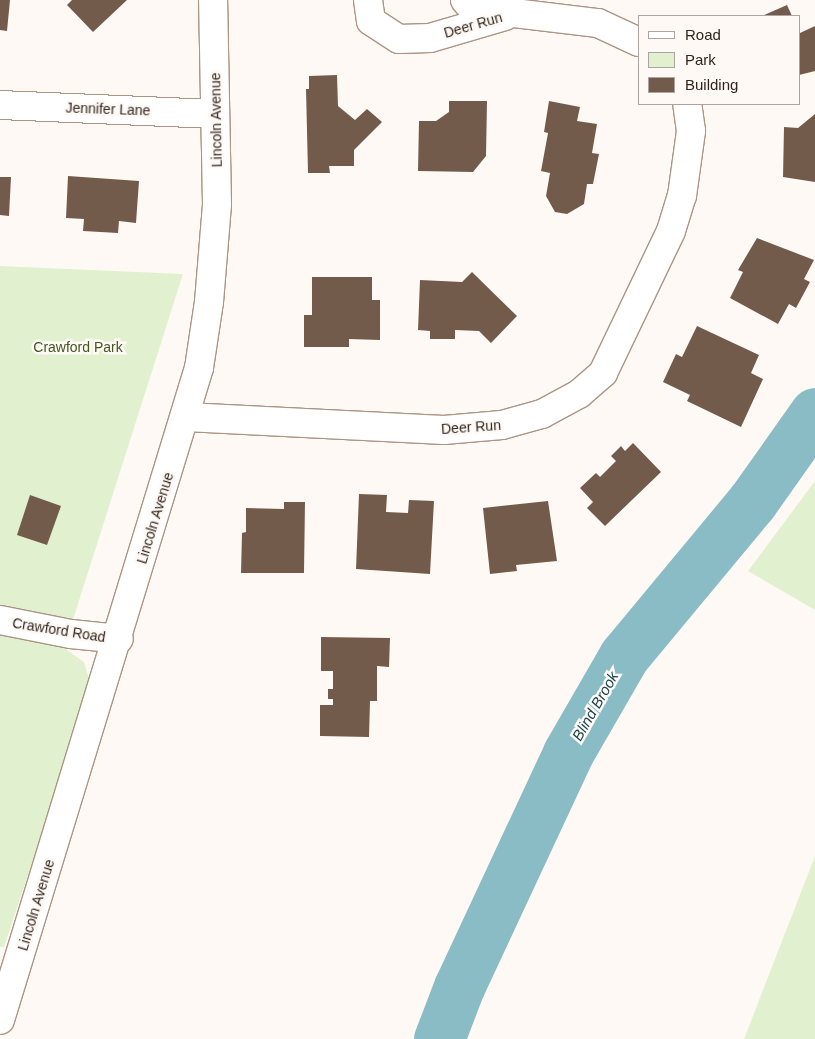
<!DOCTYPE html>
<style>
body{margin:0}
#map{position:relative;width:815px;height:1039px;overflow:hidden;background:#fff9f6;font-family:Arial,sans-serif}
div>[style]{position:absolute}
.green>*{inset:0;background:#e1f1cf}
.river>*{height:51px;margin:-25.5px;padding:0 25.5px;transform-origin:25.5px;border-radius:25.5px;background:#89bcc4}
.building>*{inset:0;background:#735b4c}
.roads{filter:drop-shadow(1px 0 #ad9483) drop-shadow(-1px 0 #ad9483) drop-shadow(0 1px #ad9483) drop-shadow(0 -1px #ad9483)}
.minor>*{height:28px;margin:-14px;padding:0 14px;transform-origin:14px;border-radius:14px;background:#fff}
span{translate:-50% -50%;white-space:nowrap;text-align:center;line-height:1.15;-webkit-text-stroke:5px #fff9f6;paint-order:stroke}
.street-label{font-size:14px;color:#2f251e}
.park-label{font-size:14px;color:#415720}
.water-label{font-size:15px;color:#15444a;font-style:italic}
.legend{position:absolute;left:638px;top:15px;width:162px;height:90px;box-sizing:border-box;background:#fff9f6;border:1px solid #aca4a0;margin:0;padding:6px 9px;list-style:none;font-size:15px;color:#2f251e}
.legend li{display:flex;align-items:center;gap:10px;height:25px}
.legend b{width:25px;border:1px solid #aca4a0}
</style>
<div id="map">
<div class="green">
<div style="clip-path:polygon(0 266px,183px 274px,64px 648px,84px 662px,91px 685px,4px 947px,0 947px)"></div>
<div style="clip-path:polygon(815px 481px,815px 610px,748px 571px)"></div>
<div style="clip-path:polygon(815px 856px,815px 1039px,744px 1039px)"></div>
</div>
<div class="river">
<div style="left:439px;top:1039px;width:56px;rotate:-69deg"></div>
<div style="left:459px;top:987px;width:258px;rotate:-65deg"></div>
<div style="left:568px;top:753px;width:112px;rotate:-60deg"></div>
<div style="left:624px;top:656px;width:200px;rotate:-50.3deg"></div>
<div style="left:752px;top:502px;width:109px;rotate:-54.7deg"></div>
</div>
<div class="building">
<div style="clip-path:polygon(0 0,10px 0,7px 31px,0 30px)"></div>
<div style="clip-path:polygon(72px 0,127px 0,93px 32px,67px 5px)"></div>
<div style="clip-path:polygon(787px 5px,792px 16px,762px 16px)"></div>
<div style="clip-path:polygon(815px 26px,815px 71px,799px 75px,799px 29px,800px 33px)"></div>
<div style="clip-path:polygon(337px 75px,338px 106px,355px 120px,367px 109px,382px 122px,354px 150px,354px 166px,329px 166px,330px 173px,308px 173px,306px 89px,309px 89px,309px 76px)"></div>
<div style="clip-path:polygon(449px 101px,487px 101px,486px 156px,473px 172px,418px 171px,419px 121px,436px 121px,449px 112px)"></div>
<div style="clip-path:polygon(549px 101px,580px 107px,577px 121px,597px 124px,592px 153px,599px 154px,593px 184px,587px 184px,584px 204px,567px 214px,555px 212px,546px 196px,550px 173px,541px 171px,548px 133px,544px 132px)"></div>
<div style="clip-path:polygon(815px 114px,815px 182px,783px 177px,784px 127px,798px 128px)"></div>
<div style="clip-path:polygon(68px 176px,139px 181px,136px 223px,119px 221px,118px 233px,83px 231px,84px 219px,66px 218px)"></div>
<div style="clip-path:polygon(0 177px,11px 177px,9px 216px,0 215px)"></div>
<div style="clip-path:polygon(757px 238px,814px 260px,804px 279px,810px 282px,796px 308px,789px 304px,778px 324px,730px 298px,743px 272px,738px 270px)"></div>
<div style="clip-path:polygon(472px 272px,517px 316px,491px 343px,479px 331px,455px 330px,455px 339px,430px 339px,430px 331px,418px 330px,420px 280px,462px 282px)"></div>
<div style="clip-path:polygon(312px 277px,372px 277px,372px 300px,380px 300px,380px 340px,349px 339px,349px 347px,304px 347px,304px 315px,312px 315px)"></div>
<div style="clip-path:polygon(697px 326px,759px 355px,751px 373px,763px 379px,741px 427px,687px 401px,690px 395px,663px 382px,676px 354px,682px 357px)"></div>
<div style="clip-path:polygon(633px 443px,661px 472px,605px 526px,587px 508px,593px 502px,580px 488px,596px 473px,600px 477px,616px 461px,611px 456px,621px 446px,625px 451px)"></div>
<div style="clip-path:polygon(359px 494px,387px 495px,386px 512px,408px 513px,409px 500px,434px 501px,430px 574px,356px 569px)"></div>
<div style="clip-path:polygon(30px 495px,61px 506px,47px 545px,17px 535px)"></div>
<div style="clip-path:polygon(548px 501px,557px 561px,516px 565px,517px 571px,490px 574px,483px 508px)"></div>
<div style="clip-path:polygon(284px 502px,305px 502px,304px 573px,241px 573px,242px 533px,246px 532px,246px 508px,284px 509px)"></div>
<div style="clip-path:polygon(321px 637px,390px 638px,389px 667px,377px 666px,377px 701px,370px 701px,369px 737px,320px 736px,320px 705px,333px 705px,333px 699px,328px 699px,328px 689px,333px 689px,333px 671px,321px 671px)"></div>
</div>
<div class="roads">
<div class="minor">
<div style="left:368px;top:0;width:21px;rotate:82deg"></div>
<div style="left:371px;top:21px;width:33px;rotate:33deg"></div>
<div style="left:399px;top:39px;width:31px;rotate:-2deg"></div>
<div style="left:430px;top:38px;width:78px;rotate:-16.3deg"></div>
<div style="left:465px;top:0;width:11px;rotate:49deg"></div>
<div style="left:472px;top:8px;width:127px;rotate:6.8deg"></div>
<div style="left:598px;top:23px;width:45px;rotate:24.9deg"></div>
<div style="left:0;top:105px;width:215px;rotate:2.4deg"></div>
<div style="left:186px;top:417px;width:258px;rotate:2.9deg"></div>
<div style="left:444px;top:430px;width:58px;rotate:-4.9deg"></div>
<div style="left:502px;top:425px;width:41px;rotate:-15.4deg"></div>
<div style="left:542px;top:414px;width:42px;rotate:-28.4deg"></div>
<div style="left:579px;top:394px;width:32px;rotate:-41deg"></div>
<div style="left:603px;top:373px;width:157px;rotate:-64.4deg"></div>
<div style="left:671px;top:231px;width:37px;rotate:-73deg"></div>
<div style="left:682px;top:196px;width:66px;rotate:-82.1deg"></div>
<div style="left:691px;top:131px;width:27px;rotate:-98deg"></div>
<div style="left:0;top:620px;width:72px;rotate:11.2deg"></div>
<div style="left:71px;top:634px;width:48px;rotate:5.9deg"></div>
<div style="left:0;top:1020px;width:682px;rotate:-73.03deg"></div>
<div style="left:199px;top:368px;width:67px;rotate:-81.4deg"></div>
<div style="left:209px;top:302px;width:98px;rotate:-85.3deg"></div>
<div style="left:217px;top:204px;width:204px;rotate:-91.1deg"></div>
</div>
</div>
<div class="street-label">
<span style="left:473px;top:25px;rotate:-16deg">Deer Run</span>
<span style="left:108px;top:109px;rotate:2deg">Jennifer Lane</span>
<span style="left:216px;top:120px;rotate:-91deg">Lincoln Avenue</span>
<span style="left:471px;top:427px;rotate:-4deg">Deer Run</span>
<span style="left:155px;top:518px;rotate:-73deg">Lincoln Avenue</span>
<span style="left:59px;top:630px;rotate:9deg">Crawford Road</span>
<span style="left:36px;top:905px;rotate:-73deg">Lincoln Avenue</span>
</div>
<div class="park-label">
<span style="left:78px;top:347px">Crawford Park</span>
</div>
<div class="water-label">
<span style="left:595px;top:706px;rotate:-60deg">Blind Brook</span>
</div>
<ul class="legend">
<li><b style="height:6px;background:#fff"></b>Road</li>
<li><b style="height:14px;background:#e1f1cf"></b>Park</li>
<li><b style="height:14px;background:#735b4c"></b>Building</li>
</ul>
</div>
